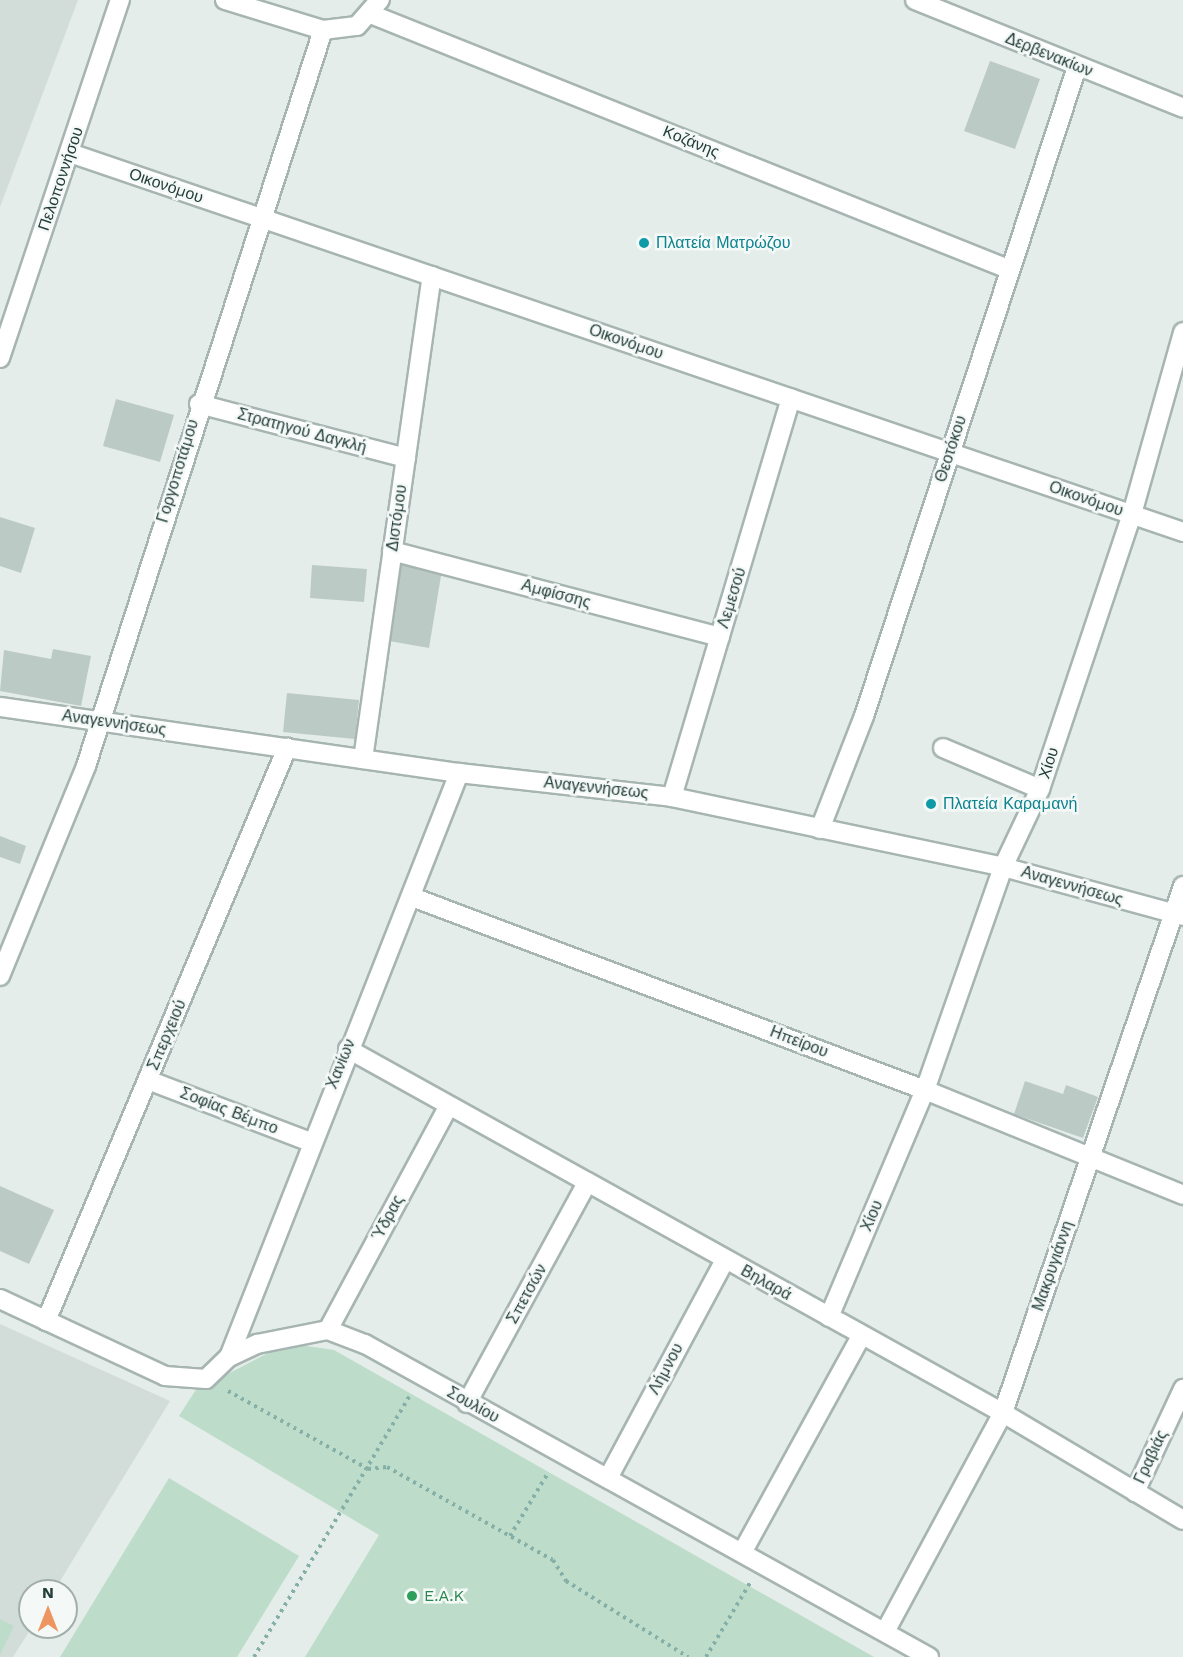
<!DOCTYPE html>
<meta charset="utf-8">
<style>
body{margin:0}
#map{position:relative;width:1183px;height:1657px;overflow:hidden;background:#e4edea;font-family:"Work Sans",sans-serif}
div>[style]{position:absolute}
.built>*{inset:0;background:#d2ddd9}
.green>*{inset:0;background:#bdddca}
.building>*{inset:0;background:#bccac6}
.path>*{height:4px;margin-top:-2px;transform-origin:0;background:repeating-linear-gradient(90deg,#85afa7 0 3px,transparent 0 7.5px)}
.roads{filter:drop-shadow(2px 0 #a7b5b2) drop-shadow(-2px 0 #a7b5b2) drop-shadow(0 2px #a7b5b2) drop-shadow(0 -2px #a7b5b2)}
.minor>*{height:18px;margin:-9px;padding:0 9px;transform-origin:9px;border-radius:9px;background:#fff}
.dots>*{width:16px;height:16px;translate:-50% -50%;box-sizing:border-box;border:3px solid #f4f9f7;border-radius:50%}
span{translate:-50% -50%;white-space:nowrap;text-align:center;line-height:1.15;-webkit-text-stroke:5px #f4f9f7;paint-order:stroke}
.street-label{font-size:16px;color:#243e3a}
.culture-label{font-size:16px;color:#0d838f}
.left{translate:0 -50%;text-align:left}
.leisure-label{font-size:16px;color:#27864d}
.north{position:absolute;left:18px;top:1579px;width:60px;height:60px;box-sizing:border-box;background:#f4f9f7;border:2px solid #a1aeab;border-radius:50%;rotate:0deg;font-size:16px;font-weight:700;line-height:24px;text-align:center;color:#243e3a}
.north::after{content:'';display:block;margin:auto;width:21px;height:27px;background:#ed9461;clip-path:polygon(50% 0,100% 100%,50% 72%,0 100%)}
</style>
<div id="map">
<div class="built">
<div style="clip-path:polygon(0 0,78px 0,0 207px)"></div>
<div style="clip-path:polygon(0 1324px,170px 1401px,54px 1591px,30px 1591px,32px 1627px,13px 1657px,0 1657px)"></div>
</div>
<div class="green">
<div style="clip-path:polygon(300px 1345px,334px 1350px,874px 1657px,305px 1657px,379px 1535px,179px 1416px,195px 1391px,270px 1352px)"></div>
<div style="clip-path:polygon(169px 1478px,299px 1556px,237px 1657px,60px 1657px)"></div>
<div style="clip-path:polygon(0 1619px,14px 1626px,0 1655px)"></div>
</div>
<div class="building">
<div style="clip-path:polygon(990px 61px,1040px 79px,1015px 149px,964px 131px)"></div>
<div style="clip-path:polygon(116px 399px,174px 415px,160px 462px,103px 446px)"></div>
<div style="clip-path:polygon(0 517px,35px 528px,21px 573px,0 566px)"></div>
<div style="clip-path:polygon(402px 563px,442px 570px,429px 648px,389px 641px)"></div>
<div style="clip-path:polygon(312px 565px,367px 569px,364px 602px,310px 598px)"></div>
<div style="clip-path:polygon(53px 649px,91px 656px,81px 706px,0 691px,4px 650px,51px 659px)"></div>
<div style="clip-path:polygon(287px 693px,359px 700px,355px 739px,283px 732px)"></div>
<div style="clip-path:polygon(0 836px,26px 846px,20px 864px,0 857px)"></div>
<div style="clip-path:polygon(1025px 1081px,1063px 1094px,1066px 1085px,1098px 1097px,1083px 1138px,1014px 1114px)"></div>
<div style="clip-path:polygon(0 1186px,54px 1210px,29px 1264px,0 1251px)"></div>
</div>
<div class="path">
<div style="left:228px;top:1391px;width:160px;rotate:29.1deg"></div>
<div style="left:368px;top:1469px;width:19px;rotate:-6deg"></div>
<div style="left:387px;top:1467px;width:190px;rotate:29.3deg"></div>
<div style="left:553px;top:1560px;width:25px;rotate:58deg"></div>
<div style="left:566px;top:1581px;width:144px;rotate:31.9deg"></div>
<div style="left:510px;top:1536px;width:74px;rotate:-58.9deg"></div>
<div style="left:254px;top:1657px;width:305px;rotate:-59.2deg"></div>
<div style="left:706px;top:1657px;width:86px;rotate:-59.3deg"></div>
</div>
<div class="roads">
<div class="minor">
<div style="left:225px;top:0;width:102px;rotate:17deg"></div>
<div style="left:323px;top:30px;width:34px;rotate:-7deg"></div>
<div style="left:357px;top:26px;width:35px;rotate:-49deg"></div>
<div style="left:915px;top:0;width:289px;rotate:21.9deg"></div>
<div style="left:373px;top:15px;width:684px;rotate:21.8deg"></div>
<div style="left:70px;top:153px;width:1176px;rotate:18.8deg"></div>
<div style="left:0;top:358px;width:378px;rotate:-71.5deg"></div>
<div style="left:199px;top:404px;width:214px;rotate:14.6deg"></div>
<div style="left:392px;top:551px;width:339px;rotate:14.7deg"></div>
<div style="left:0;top:707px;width:464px;rotate:8.2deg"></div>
<div style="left:459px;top:773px;width:214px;rotate:6.4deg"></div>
<div style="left:672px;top:797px;width:338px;rotate:11.9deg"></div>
<div style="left:1003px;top:867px;width:187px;rotate:15.2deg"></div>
<div style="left:943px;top:748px;width:105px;rotate:22.9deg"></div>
<div style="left:363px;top:759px;width:488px;rotate:-81.9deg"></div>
<div style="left:672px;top:797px;width:416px;rotate:-73.4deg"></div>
<div style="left:820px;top:829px;width:121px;rotate:-68.7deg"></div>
<div style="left:864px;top:716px;width:683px;rotate:-71.83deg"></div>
<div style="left:412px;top:897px;width:548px;rotate:20.62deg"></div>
<div style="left:925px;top:1090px;width:279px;rotate:22.1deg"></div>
<div style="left:0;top:976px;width:227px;rotate:-67.7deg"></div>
<div style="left:86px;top:766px;width:773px;rotate:-72.15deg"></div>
<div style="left:348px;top:1049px;width:749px;rotate:29.06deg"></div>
<div style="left:1003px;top:1413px;width:209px;rotate:30.7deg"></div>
<div style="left:148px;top:1080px;width:173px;rotate:20.9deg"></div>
<div style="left:0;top:1299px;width:182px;rotate:25deg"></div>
<div style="left:165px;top:1376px;width:41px;rotate:4.2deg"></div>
<div style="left:206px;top:1379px;width:32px;rotate:-44deg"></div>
<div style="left:229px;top:1357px;width:31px;rotate:-25deg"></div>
<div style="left:257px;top:1344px;width:72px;rotate:-11.2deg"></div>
<div style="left:328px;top:1330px;width:40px;rotate:21deg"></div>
<div style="left:365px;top:1344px;width:645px;rotate:29.03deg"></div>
<div style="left:829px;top:1317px;width:246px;rotate:-67.1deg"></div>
<div style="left:925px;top:1090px;width:236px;rotate:-70.7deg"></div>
<div style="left:1003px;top:867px;width:86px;rotate:-64.6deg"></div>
<div style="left:1040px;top:789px;width:290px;rotate:-71.5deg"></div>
<div style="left:1132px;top:514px;width:189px;rotate:-74.3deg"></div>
<div style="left:46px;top:1321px;width:622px;rotate:-67.19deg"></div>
<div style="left:328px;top:1330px;width:253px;rotate:-61.7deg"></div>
<div style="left:229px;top:1357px;width:628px;rotate:-68.5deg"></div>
<div style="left:467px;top:1403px;width:248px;rotate:-61.4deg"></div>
<div style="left:608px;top:1478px;width:247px;rotate:-61.8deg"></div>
<div style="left:1135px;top:1492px;width:114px;rotate:-65deg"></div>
<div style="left:743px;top:1551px;width:245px;rotate:-61.2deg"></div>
<div style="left:886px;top:1630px;width:247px;rotate:-61.7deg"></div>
<div style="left:1003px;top:1413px;width:557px;rotate:-71.14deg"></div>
</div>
</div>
<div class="dots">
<div style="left:644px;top:243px;background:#0f9aa8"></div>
<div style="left:931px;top:804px;background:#0f9aa8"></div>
<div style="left:412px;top:1596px;background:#2e9e5b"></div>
</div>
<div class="street-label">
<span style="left:1049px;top:55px;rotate:22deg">Δερβενακίων</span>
<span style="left:691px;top:142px;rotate:22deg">Κοζάνης</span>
<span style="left:61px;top:179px;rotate:-71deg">Πελοποννήσου</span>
<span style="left:166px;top:186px;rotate:19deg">Οικονόμου</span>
<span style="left:626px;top:342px;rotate:19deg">Οικονόμου</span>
<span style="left:302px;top:431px;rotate:15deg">Στρατηγού Δαγκλή</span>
<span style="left:951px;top:449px;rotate:-72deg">Θεοτόκου</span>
<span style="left:178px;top:471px;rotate:-73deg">Γοργοποτάμου</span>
<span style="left:1086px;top:499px;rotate:19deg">Οικονόμου</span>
<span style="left:397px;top:518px;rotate:-82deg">Διστόμου</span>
<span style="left:556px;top:594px;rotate:15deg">Αμφίσσης</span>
<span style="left:732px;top:598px;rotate:-73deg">Λεμεσού</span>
<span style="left:114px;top:723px;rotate:8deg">Αναγεννήσεως</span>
<span style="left:1049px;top:763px;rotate:-72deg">Χίου</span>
<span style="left:596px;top:788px;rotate:6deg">Αναγεννήσεως</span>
<span style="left:1072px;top:886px;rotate:16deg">Αναγεννήσεως</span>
<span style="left:167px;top:1035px;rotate:-67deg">Σπερχειού</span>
<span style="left:799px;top:1042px;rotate:21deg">Ηπείρου</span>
<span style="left:341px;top:1064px;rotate:-68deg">Χανίων</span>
<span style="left:229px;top:1111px;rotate:21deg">Σοφίας Βέμπο</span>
<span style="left:872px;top:1216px;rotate:-67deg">Χίου</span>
<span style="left:388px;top:1218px;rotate:-62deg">Ύδρας</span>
<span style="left:1053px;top:1266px;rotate:-71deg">Μακρυγιάννη</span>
<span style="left:766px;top:1283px;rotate:29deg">Βηλαρά</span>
<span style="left:527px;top:1294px;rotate:-61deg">Σπετσών</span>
<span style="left:666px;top:1369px;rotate:-62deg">Λήμνου</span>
<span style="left:473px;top:1405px;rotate:29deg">Σουλίου</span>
<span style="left:1151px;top:1457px;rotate:-65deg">Γραβιάς</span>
</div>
<div class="culture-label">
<span class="left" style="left:656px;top:243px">Πλατεία Ματρώζου</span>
<span class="left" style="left:943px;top:804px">Πλατεία Καραμανή</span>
</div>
<div class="leisure-label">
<span class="left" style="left:424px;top:1596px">E.A.K</span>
</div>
<div class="north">N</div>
</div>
